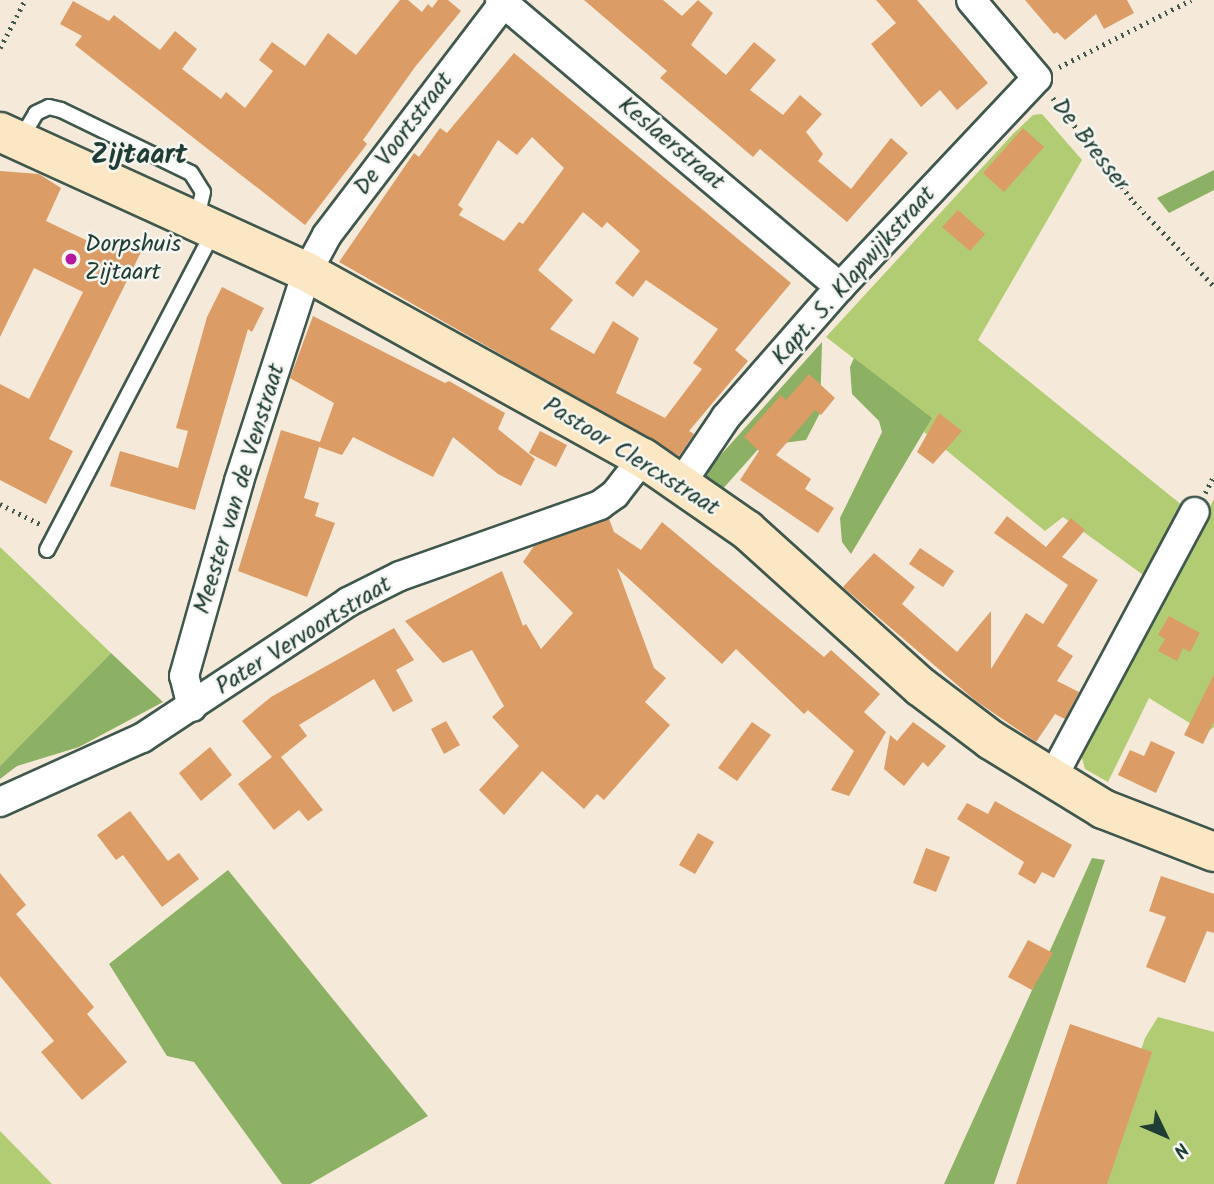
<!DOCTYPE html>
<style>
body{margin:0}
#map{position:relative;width:1214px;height:1184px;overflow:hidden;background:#f5e9d9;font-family:Kalam,sans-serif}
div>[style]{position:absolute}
.green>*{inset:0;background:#b1cc72}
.forest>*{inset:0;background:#8cb064}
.building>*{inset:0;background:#dc9c66}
.path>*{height:4.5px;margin-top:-2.25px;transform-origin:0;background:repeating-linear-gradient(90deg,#3f574d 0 2px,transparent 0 7px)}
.roads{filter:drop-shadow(2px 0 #3f574d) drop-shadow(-2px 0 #3f574d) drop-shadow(0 2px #3f574d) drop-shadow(0 -2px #3f574d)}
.lane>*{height:14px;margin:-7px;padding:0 7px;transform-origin:7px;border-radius:7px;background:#fff}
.street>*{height:28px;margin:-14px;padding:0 14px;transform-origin:14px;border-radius:14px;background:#fff}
.secondary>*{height:38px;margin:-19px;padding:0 19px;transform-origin:19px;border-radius:19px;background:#fbe7c3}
.dots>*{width:19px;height:19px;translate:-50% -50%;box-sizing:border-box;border:4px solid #f6f6f2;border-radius:50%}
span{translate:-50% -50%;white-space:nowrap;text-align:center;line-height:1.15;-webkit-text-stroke:5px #f6f6f2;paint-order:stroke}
.street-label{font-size:24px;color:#1f3d34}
.poi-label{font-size:24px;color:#1f3d34}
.left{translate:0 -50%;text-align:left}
.quarter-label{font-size:28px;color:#1f3d34;font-weight:700}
.north{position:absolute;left:1130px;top:1100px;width:70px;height:70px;-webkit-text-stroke:5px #f6f6f2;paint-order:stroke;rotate:134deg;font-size:19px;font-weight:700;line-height:28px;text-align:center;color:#1f3d34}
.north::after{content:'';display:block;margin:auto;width:24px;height:32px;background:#1f3d34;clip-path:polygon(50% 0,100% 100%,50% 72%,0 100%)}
</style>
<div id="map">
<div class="green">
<div style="clip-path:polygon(1042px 114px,1082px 160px,978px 340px,1183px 506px,1146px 577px,1063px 517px,1045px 531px,924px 432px,931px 418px,826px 337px,1013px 134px,1033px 115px)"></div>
<div style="clip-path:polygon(1214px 499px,1214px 727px,1206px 733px,1149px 698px,1108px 782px,1085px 769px,1080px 751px)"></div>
<div style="clip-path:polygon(0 547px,111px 653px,0 766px)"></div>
<div style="clip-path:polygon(1158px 1017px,1214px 1032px,1214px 1184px,1098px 1184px,1145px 1038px)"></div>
<div style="clip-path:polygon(0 1131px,52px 1184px,0 1184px)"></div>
</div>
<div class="forest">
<div style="clip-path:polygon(1214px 170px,1214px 190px,1169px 213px,1157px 198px)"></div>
<div style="clip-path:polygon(822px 342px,820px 413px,806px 440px,761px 446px,720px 492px,700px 478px)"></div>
<div style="clip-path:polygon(854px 358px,932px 418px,851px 554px,842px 542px,840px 518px,882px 432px,879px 421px,852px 394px,850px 367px)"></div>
<div style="clip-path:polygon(111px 653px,163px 702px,79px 747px,17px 766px,0 779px,0 766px)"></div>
<div style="clip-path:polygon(1092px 858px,1105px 860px,994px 1184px,944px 1184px)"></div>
<div style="clip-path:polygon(228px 870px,428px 1116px,310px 1184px,282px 1184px,194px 1062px,167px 1056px,109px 964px)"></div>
</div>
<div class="building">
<div style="clip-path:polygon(400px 0,408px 0,422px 12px,428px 4px,432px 8px,438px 0,448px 0,461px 11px,415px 67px,363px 140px,367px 144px,305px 225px,75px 45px,82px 36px,60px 24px,73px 1px,109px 21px,114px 15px,160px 50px,175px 31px,197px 49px,182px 69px,221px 99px,226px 92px,245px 108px,273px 71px,259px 60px,272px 42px,305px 66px,328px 33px,356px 55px)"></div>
<div style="clip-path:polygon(584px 0,663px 0,682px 16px,698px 0,713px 13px,691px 45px,726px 75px,754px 42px,776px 60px,750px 90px,783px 115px,800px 95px,822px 114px,806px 132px,823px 154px,818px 161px,851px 189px,891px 138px,908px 153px,847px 222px,760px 149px,753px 157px,705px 116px,660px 78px,667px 71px)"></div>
<div style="clip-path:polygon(876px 0,917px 0,988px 83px,957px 110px,940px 90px,921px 107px,871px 44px,896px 23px)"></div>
<div style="clip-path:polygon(1025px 0,1127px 0,1134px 13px,1104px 29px,1096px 14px,1065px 40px,1057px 32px,1054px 34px)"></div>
<div style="clip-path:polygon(evenodd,514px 53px,791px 283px,735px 350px,748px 361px,689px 431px,694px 434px,679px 456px,339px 262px,414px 153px,419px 157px,440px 128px,447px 133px,514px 53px,532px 137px,564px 168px,523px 224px,519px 222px,504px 241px,459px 215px,463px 209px,458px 205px,498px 140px,517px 155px,532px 137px,514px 53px,583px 212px,602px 228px,607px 222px,640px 251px,615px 283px,633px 297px,646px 280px,718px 329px,693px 363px,702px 369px,665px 418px,616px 393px,639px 338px,613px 321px,594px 354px,550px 329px,573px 300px,538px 270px,583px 212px)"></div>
<div style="clip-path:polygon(1023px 128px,1044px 147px,1004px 192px,983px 173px)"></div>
<div style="clip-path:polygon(0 171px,39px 174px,61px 188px,46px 221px,111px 252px,118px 236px,143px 248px,49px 439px,73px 451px,46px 504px,0 480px,0 384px,29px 399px,83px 292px,34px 268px,0 337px)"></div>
<div style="clip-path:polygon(958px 210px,985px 234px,970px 251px,942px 227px)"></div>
<div style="clip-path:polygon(222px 287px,264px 308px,252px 332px,248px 329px,195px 510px,110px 486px,120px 451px,178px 468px,188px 431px,176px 428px,207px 317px)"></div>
<div style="clip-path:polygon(313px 316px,445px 383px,449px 381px,505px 413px,498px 429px,535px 459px,521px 486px,498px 474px,453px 437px,433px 477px,353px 437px,342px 455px,319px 447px,304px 498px,319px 503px,315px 516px,335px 523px,307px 597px,238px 571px,281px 430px,320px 442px,334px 403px,290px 378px)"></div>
<div style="clip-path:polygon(809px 374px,835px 398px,821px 415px,815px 410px,776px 455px,811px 479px,805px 489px,834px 508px,818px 533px,740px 480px,759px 451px,744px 437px,781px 395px,786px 400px)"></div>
<div style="clip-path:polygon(939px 413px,962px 431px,933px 464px,917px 452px)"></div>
<div style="clip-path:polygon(540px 431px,567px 445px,556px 467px,529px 453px)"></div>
<div style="clip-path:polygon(1007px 516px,1046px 547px,1071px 518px,1085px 530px,1062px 557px,1098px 580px,1057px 646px,1073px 656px,1057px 681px,1079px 692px,1065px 719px,1055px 714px,1036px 742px,976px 701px,843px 587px,874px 553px,915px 587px,902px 604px,957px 652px,991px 611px,991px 669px,1026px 613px,1043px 624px,1068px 585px,994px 533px)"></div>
<div style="clip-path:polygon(609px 519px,614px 532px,641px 550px,662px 522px,824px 657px,831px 650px,880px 694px,864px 712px,886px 732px,849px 796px,831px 790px,854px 751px,808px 710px,804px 714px,736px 649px,722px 664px,617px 568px,654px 668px,666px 678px,645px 702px,670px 725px,604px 800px,597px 794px,584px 809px,542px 771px,504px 815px,479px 790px,519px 746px,492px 717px,504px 706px,472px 650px,443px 663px,405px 621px,502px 571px,523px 626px,526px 624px,541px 649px,573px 613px,523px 562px,534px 546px)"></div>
<div style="clip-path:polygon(920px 548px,954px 571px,943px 587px,909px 564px)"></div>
<div style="clip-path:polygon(1169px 616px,1200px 633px,1190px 652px,1183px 648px,1177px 661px,1158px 651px,1165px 639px,1158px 635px)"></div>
<div style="clip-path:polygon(394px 628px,414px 660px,396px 670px,413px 701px,393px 712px,374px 679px,299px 725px,307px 736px,281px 757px,323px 810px,308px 821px,299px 810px,274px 830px,238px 784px,272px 757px,242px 721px,271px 697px)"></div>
<div style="clip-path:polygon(1214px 674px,1214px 721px,1203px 744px,1184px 735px)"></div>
<div style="clip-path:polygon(446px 721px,460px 745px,444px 754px,431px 729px)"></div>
<div style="clip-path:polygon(752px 722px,771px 735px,737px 781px,718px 768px)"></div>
<div style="clip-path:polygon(913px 722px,946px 746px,928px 767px,923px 762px,904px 786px,884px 769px,890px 735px,897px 741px)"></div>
<div style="clip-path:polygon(1151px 741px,1175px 752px,1156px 793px,1118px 775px,1130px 750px,1144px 756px)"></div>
<div style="clip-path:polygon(210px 747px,232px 775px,201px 801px,179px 773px)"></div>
<div style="clip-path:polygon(995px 801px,1072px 845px,1054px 878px,1042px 872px,1035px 884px,1018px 874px,1024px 862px,957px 819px,967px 803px,988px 814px)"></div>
<div style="clip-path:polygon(130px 811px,168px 861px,179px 853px,199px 879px,162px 907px,123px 855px,116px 860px,97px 835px)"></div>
<div style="clip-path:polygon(698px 833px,714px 842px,695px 874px,679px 865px)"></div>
<div style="clip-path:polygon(926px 848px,950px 857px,936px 892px,913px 883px)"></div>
<div style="clip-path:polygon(0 873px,26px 905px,16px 914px,94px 1007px,87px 1014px,127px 1062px,82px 1100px,41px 1052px,54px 1041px,0 976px)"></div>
<div style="clip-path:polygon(1161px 876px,1214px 894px,1214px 933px,1207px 931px,1185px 983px,1146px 967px,1166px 917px,1149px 911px)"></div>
<div style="clip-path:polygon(1028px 940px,1053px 953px,1032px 990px,1008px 977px)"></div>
<div style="clip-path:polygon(1070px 1024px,1152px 1052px,1107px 1184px,1016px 1184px)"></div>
</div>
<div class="path">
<div style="left:0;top:48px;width:54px;rotate:-62.5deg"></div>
<div style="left:1059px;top:67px;width:148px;rotate:-26.9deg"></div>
<div style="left:1053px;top:98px;width:132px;rotate:52.1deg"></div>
<div style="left:1134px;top:202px;width:116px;rotate:46.4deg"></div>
<div style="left:1205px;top:493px;width:20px;rotate:-63deg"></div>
<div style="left:0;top:504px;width:45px;rotate:26.6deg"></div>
</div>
<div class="roads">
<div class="lane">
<div style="left:20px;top:140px;width:31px;rotate:-59deg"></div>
<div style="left:36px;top:113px;width:14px;rotate:-25deg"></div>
<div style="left:49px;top:107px;width:12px;rotate:14deg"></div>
<div style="left:61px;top:110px;width:144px;rotate:25.9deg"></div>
<div style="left:191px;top:173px;width:22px;rotate:58deg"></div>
<div style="left:203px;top:192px;width:27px;rotate:103deg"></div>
<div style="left:47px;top:550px;width:359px;rotate:-62.4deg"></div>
</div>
<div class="street">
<div style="left:500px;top:0;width:445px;rotate:40.2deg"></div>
<div style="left:682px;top:482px;width:78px;rotate:-55.9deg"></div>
<div style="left:726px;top:417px;width:173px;rotate:-48.8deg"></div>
<div style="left:840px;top:287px;width:287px;rotate:-46.7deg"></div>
<div style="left:1037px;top:78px;width:102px;rotate:-130.2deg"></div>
<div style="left:192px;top:707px;width:32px;rotate:-104deg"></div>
<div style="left:184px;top:676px;width:203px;rotate:-74.2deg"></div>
<div style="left:239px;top:481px;width:220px;rotate:-72deg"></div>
<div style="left:307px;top:272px;width:42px;rotate:-61.6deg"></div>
<div style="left:327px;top:235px;width:295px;rotate:-52.7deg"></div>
<div style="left:1051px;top:780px;width:304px;rotate:-61.8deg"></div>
<div style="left:0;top:802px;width:156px;rotate:-24.3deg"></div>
<div style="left:142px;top:738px;width:247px;rotate:-33.4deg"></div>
<div style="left:348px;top:602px;width:58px;rotate:-26.6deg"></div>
<div style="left:400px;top:576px;width:212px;rotate:-19.5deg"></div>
<div style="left:600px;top:505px;width:19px;rotate:-36deg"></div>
<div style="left:615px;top:494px;width:46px;rotate:-52.1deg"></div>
</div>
<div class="secondary">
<div style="left:0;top:132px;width:337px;rotate:24.5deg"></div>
<div style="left:307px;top:272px;width:384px;rotate:29deg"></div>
<div style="left:643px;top:458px;width:126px;rotate:34.7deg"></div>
<div style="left:747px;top:530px;width:234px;rotate:42.1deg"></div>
<div style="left:921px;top:687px;width:88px;rotate:37.1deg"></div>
<div style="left:991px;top:740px;width:132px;rotate:31.6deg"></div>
<div style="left:1103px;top:809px;width:119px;rotate:21.2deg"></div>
</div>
</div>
<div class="dots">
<div style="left:71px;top:259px;background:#b5179e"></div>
</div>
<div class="street-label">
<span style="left:404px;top:134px;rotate:-53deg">De Voortstraat</span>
<span style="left:671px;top:144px;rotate:40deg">Keslaerstraat</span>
<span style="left:1090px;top:145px;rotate:52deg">De Bresser</span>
<span style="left:854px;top:276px;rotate:-48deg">Kapt. S. Klapwijkstraat</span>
<span style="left:631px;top:457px;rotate:32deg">Pastoor Clercxstraat</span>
<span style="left:240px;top:489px;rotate:-73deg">Meester van de Venstraat</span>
<span style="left:304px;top:636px;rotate:-32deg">Pater Vervoortstraat</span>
</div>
<div class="poi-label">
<span class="left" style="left:85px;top:259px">Dorpshuis<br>Zijtaart</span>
</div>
<div class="quarter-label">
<span style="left:139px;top:156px">Zijtaart</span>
</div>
<div class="north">N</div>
</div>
